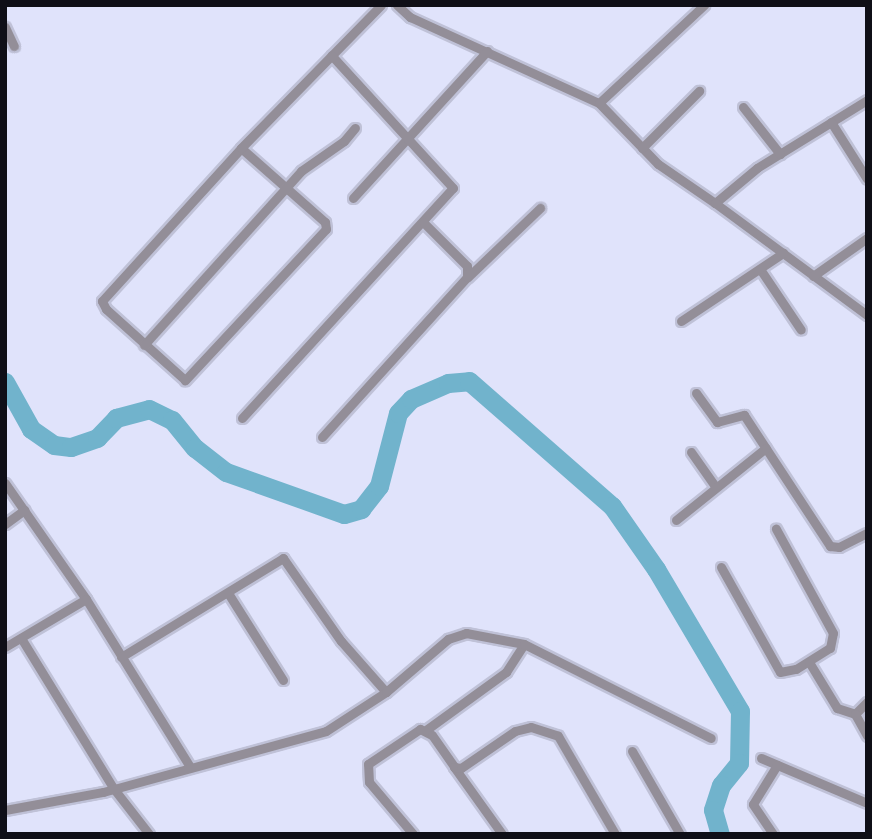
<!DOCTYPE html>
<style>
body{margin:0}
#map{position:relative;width:872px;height:839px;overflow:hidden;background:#e0e3fb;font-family:"Zilla Slab",serif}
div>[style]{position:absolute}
.river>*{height:19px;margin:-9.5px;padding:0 9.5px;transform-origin:9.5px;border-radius:9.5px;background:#71b3cc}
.roads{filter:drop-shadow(2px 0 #bfc1d7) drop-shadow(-2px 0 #bfc1d7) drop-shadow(0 2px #bfc1d7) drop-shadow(0 -2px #bfc1d7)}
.street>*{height:9px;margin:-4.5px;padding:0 4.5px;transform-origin:4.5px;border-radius:4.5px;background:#938e98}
span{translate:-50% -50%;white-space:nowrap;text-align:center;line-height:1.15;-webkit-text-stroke:6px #fff;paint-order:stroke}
.frame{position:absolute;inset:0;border:7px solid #0f0f17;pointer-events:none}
</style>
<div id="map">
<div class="river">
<div style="left:5px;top:382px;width:54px;rotate:61deg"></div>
<div style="left:31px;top:429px;width:28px;rotate:35deg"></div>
<div style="left:54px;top:445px;width:17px;rotate:7deg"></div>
<div style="left:71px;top:447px;width:28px;rotate:-19deg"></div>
<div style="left:97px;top:438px;width:28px;rotate:-46deg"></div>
<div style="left:116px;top:418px;width:34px;rotate:-15deg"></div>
<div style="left:149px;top:409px;width:25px;rotate:26deg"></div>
<div style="left:172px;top:420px;width:36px;rotate:51deg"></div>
<div style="left:195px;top:448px;width:39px;rotate:38deg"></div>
<div style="left:226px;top:472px;width:125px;rotate:19.6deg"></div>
<div style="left:344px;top:514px;width:18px;rotate:-16deg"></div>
<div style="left:361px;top:509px;width:29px;rotate:-52deg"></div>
<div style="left:379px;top:486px;width:75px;rotate:-75.4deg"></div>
<div style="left:398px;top:413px;width:19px;rotate:-47deg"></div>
<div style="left:411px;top:399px;width:40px;rotate:-23.4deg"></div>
<div style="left:448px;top:383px;width:21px;rotate:-5deg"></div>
<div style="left:469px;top:381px;width:190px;rotate:41.2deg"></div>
<div style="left:612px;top:506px;width:77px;rotate:55.1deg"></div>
<div style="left:656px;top:569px;width:165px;rotate:59.4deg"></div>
<div style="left:740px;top:711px;width:52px;rotate:91.1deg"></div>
<div style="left:739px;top:763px;width:28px;rotate:129deg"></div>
<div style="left:721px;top:785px;width:26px;rotate:108deg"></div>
<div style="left:713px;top:810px;width:25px;rotate:74deg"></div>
</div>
<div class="roads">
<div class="street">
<div style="left:397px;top:5px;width:18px;rotate:43deg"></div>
<div style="left:410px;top:17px;width:208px;rotate:24.5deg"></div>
<div style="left:599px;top:103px;width:85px;rotate:46deg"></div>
<div style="left:658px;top:164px;width:69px;rotate:34.4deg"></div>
<div style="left:5px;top:27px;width:21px;rotate:65deg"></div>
<div style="left:867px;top:100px;width:129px;rotate:148.3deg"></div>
<div style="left:757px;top:168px;width:55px;rotate:140.2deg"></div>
<div style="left:715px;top:203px;width:189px;rotate:36.4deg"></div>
<div style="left:599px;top:103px;width:144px;rotate:-43deg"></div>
<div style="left:743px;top:107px;width:60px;rotate:51.8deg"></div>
<div style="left:831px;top:122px;width:67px;rotate:57.7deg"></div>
<div style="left:241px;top:148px;width:112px;rotate:41.4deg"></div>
<div style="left:325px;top:222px;width:7px;rotate:82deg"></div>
<div style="left:326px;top:229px;width:207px;rotate:133deg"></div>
<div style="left:185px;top:380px;width:106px;rotate:-138.1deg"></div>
<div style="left:106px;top:309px;width:9px;rotate:-117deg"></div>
<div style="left:102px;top:301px;width:207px;rotate:-47.7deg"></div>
<div style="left:241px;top:148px;width:200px;rotate:-45.6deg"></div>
<div style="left:642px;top:148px;width:81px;rotate:-45deg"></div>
<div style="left:353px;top:198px;width:199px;rotate:-47.6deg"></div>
<div style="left:760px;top:269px;width:73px;rotate:56.1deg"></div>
<div style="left:813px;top:276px;width:66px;rotate:-35.1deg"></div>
<div style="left:468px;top:277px;width:100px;rotate:-43.8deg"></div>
<div style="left:681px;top:321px;width:123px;rotate:-33.7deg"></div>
<div style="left:144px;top:345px;width:234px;rotate:-47.9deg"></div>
<div style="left:301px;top:171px;width:52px;rotate:-34.9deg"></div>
<div style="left:344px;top:141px;width:17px;rotate:-50deg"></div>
<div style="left:696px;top:393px;width:36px;rotate:54deg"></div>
<div style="left:717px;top:422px;width:28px;rotate:-15deg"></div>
<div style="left:744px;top:415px;width:157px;rotate:56.7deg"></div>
<div style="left:830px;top:546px;width:9px;rotate:6deg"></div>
<div style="left:839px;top:547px;width:31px;rotate:-27deg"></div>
<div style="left:242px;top:418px;width:312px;rotate:-47.5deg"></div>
<div style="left:453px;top:188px;width:180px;rotate:-132.5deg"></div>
<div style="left:322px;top:437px;width:216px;rotate:-47.8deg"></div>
<div style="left:467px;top:277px;width:11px;rotate:-90deg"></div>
<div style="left:467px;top:266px;width:61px;rotate:-135deg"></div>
<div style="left:691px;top:452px;width:42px;rotate:54.8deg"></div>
<div style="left:5px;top:483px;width:141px;rotate:55.1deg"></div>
<div style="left:86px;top:599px;width:198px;rotate:58.2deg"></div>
<div style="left:676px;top:520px;width:115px;rotate:-38.7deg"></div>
<div style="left:5px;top:524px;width:24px;rotate:-36deg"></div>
<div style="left:721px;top:567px;width:120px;rotate:60.7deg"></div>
<div style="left:780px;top:672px;width:16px;rotate:-11deg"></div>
<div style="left:796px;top:669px;width:40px;rotate:-32deg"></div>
<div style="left:830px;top:648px;width:15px;rotate:-79deg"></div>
<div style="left:833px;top:633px;width:119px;rotate:-118.7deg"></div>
<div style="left:228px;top:593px;width:103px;rotate:57.7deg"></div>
<div style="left:21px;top:638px;width:177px;rotate:58.4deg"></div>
<div style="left:114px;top:789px;width:57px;rotate:52.1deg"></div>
<div style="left:5px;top:647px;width:94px;rotate:-30.7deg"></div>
<div style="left:121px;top:657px;width:190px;rotate:-31.4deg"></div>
<div style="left:283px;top:558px;width:101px;rotate:55.1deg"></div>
<div style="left:341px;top:641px;width:68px;rotate:48.6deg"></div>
<div style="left:809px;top:662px;width:54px;rotate:58.7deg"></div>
<div style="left:837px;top:708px;width:19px;rotate:18deg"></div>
<div style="left:867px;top:702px;width:17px;rotate:135deg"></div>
<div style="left:855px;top:714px;width:25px;rotate:61deg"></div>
<div style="left:426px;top:730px;width:99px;rotate:-35.9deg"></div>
<div style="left:506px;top:672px;width:33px;rotate:-57deg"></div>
<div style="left:632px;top:751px;width:96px;rotate:60deg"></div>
<div style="left:761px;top:758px;width:115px;rotate:23deg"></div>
<div style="left:454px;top:767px;width:82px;rotate:54.4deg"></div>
<div style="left:5px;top:810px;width:100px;rotate:-10.4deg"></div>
<div style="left:103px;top:792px;width:231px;rotate:-15.3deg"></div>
<div style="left:326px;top:731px;width:72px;rotate:-33deg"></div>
<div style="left:386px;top:692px;width:82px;rotate:-40.5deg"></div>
<div style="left:448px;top:639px;width:19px;rotate:-18deg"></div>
<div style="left:466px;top:633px;width:59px;rotate:10.7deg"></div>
<div style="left:524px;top:644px;width:209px;rotate:26.7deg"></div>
<div style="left:413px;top:834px;width:68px;rotate:-130.2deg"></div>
<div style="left:369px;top:782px;width:18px;rotate:-93deg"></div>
<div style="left:368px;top:764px;width:63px;rotate:-33.9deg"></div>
<div style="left:420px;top:729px;width:13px;rotate:27deg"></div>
<div style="left:432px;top:735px;width:39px;rotate:55deg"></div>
<div style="left:454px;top:767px;width:7px;rotate:8deg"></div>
<div style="left:461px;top:768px;width:65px;rotate:-34.4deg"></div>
<div style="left:515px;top:731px;width:16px;rotate:-14deg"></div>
<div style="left:531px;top:727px;width:28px;rotate:18deg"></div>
<div style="left:558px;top:736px;width:113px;rotate:59.8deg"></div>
<div style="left:773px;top:834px;width:36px;rotate:-124deg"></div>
<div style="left:753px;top:804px;width:46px;rotate:-58.4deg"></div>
</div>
</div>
<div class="frame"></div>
</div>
